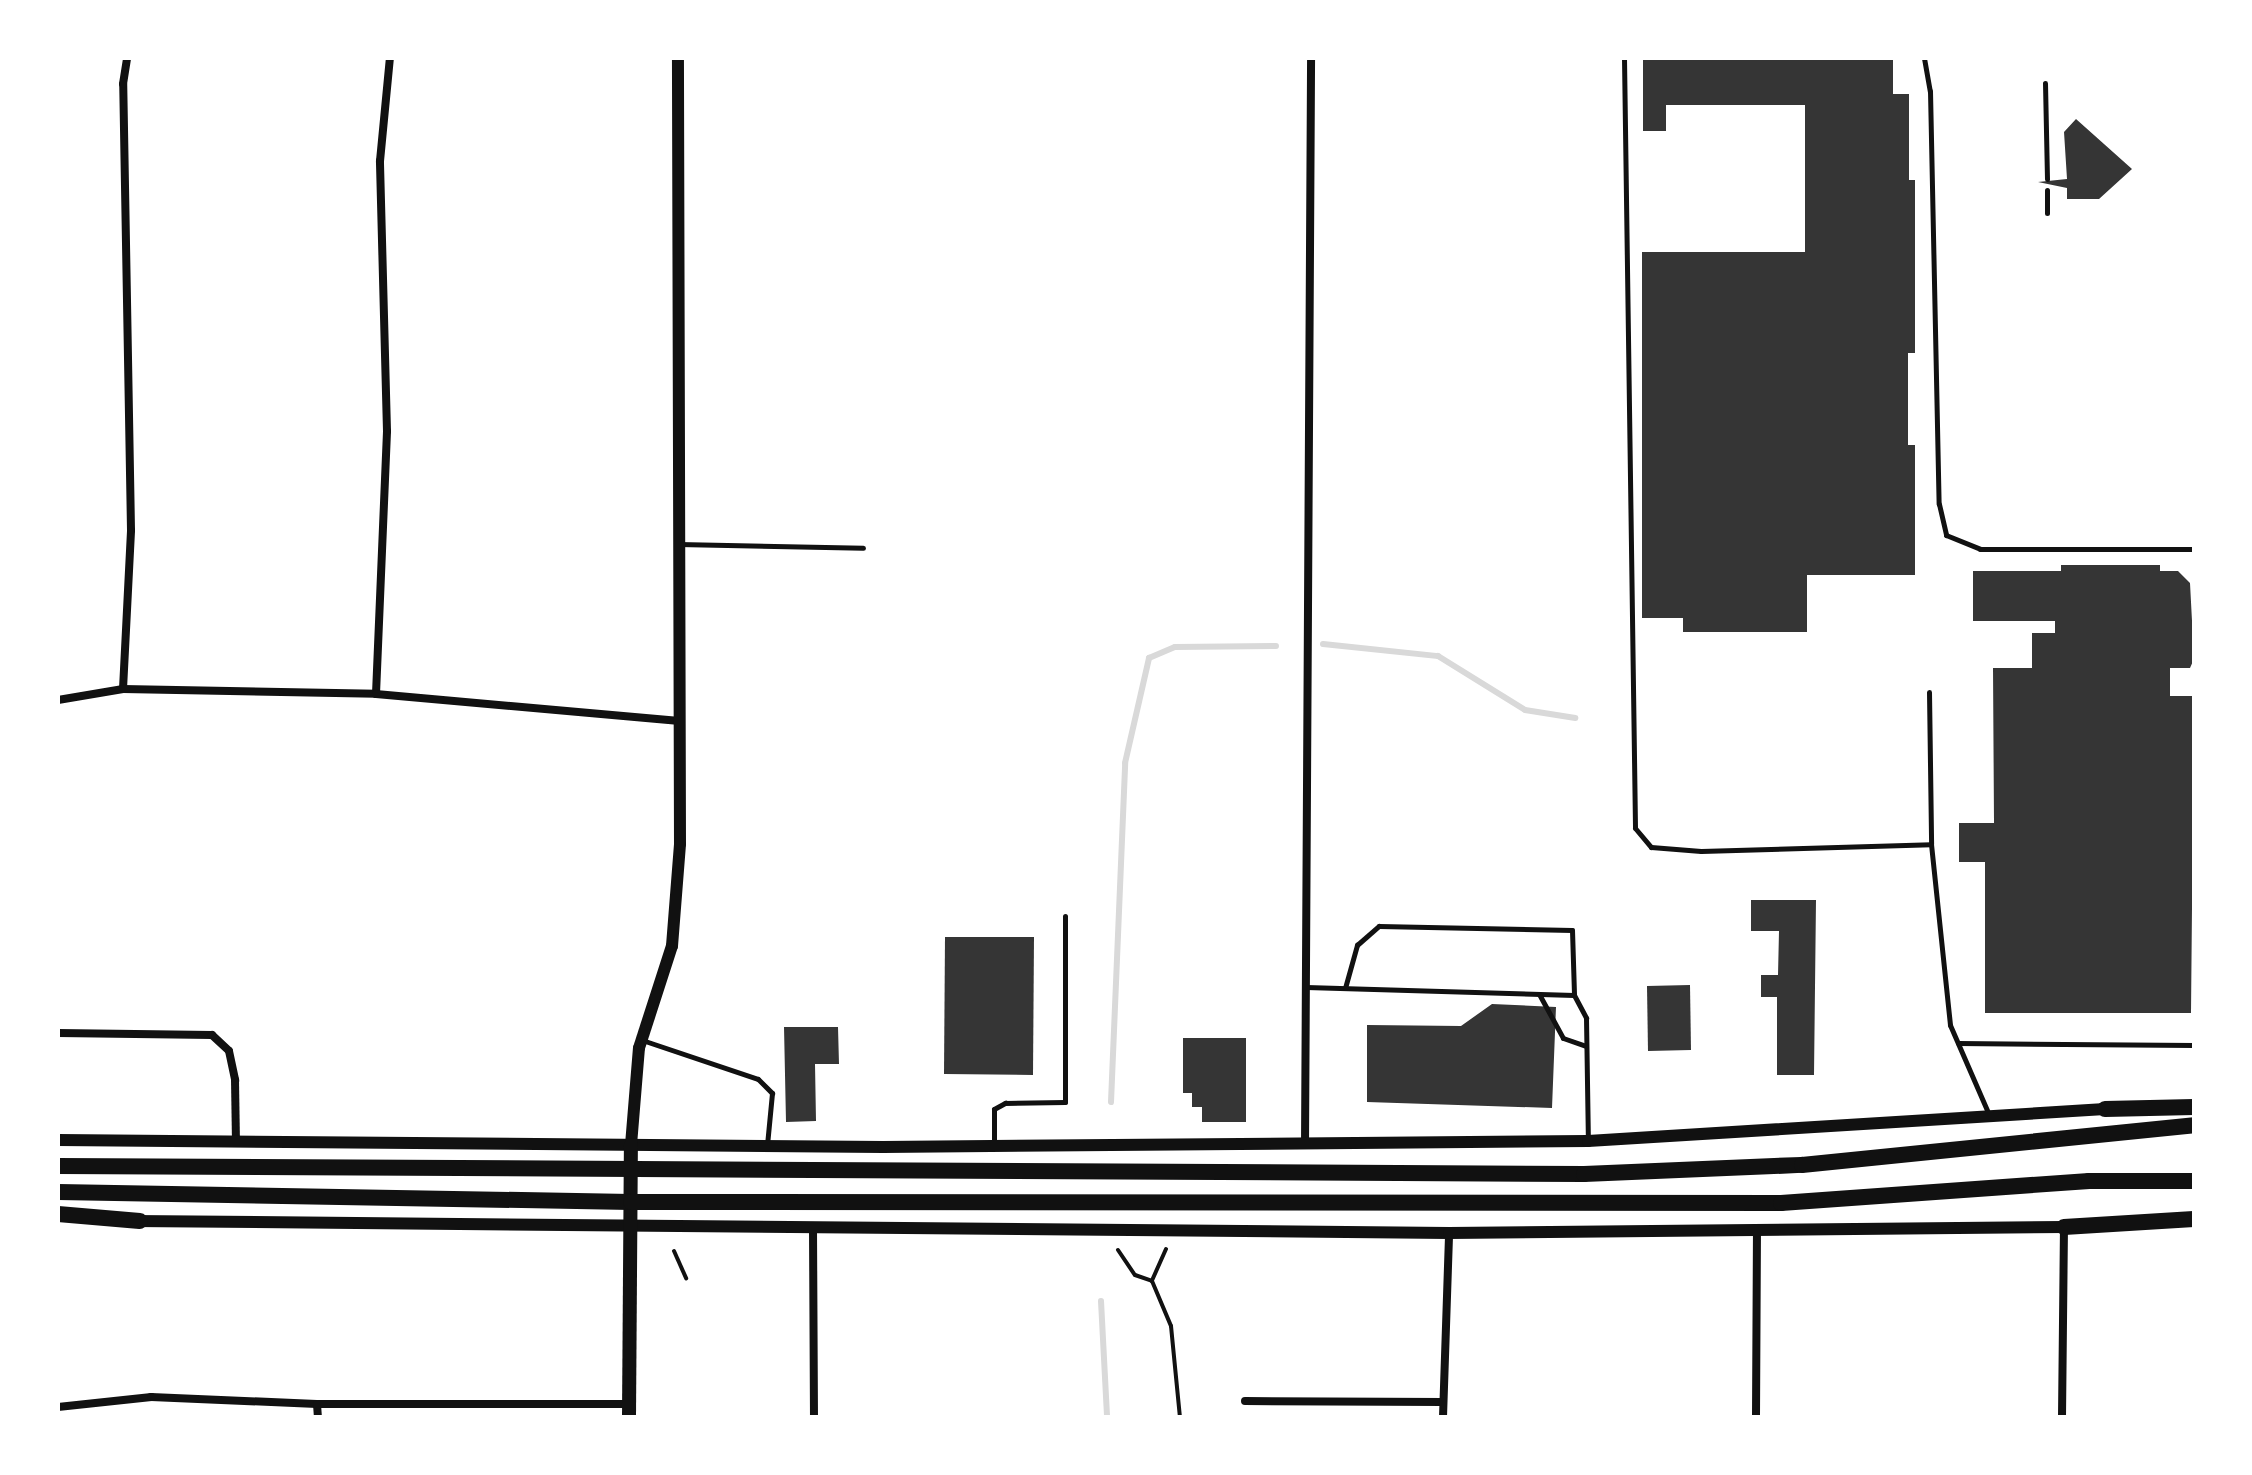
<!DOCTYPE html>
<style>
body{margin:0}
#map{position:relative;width:2252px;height:1475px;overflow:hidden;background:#fff;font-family:"Space Grotesk",sans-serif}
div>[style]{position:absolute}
.stream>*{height:6px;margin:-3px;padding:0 3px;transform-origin:3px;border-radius:3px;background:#d9d9d9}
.building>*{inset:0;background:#353535}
.path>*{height:4px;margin:-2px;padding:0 2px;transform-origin:2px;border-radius:2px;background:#111}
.service>*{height:5px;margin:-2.5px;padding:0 2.5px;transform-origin:2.5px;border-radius:2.5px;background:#111}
.minor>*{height:8px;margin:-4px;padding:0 4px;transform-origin:4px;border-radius:4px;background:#111}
.tertiary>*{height:12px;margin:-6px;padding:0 6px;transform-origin:6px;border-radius:6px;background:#111}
.secondary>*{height:14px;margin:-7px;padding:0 7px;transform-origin:7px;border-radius:7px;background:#111}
.trunk>*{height:16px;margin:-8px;padding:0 8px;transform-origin:8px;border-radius:8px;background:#111}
span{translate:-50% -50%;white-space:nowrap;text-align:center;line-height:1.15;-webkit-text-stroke:6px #fff;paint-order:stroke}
.frame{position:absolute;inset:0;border:60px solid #fff;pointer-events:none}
</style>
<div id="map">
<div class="stream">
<div style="left:1323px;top:644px;width:116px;rotate:6deg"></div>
<div style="left:1438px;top:656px;width:102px;rotate:31.8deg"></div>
<div style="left:1525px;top:710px;width:51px;rotate:9.1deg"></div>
<div style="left:1111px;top:1102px;width:339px;rotate:-87.6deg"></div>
<div style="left:1125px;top:763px;width:108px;rotate:-77.1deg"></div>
<div style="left:1149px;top:658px;width:28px;rotate:-23deg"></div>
<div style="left:1175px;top:647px;width:101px;rotate:-0.6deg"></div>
<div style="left:1101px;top:1301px;width:116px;rotate:87deg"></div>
</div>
<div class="building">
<div style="clip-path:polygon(1643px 58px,1893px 58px,1893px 94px,1909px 94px,1909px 180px,1915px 180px,1915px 353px,1908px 353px,1908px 445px,1915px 445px,1915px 575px,1807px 575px,1807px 632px,1683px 632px,1683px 618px,1642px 618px,1642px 252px,1805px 252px,1805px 105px,1666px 105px,1666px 131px,1643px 131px)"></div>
<div style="clip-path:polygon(2076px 119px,2132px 169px,2099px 199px,2067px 199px,2067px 188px,2038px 182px,2067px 179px,2064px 132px)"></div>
<div style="clip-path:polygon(2061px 565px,2160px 565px,2160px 571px,2178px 571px,2190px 583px,2194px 659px,2190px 668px,2170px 668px,2170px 696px,2194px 696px,2191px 1013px,1985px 1013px,1985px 862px,1959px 862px,1959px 823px,1994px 823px,1993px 668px,2032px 668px,2032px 633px,2055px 633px,2055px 621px,1973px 621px,1973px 571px,2061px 571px)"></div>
<div style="clip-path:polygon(1751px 900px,1816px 900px,1814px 1075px,1777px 1075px,1777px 997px,1761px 997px,1761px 975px,1778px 975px,1779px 931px,1751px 931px)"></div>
<div style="clip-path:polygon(945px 937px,1034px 937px,1033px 1075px,944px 1074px)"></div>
<div style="clip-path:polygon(1690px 985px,1691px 1050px,1648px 1051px,1647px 986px)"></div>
<div style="clip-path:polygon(1492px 1004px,1556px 1007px,1552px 1108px,1367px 1102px,1367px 1025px,1461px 1026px)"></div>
<div style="clip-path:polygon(784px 1027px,838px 1027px,839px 1064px,815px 1064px,816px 1121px,786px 1122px)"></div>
<div style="clip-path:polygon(1183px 1038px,1246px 1038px,1246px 1122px,1202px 1122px,1202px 1107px,1192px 1107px,1192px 1093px,1183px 1093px)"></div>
</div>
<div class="path">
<div style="left:1166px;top:1249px;width:35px;rotate:114deg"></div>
<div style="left:1152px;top:1281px;width:49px;rotate:67.1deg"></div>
<div style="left:1171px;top:1326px;width:91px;rotate:84.4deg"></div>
<div style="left:1118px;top:1250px;width:30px;rotate:56deg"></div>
<div style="left:1135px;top:1275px;width:18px;rotate:19deg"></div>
<div style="left:674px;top:1251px;width:30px;rotate:66deg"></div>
</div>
<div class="service">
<div style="left:1624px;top:58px;width:770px;rotate:89.18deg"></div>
<div style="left:1635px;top:828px;width:25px;rotate:50deg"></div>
<div style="left:1651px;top:847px;width:50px;rotate:4.6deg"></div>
<div style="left:1701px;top:851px;width:230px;rotate:-1.7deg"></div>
<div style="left:1924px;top:58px;width:34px;rotate:80deg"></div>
<div style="left:1930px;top:91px;width:413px;rotate:88.8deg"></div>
<div style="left:1939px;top:504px;width:32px;rotate:77deg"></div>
<div style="left:1946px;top:535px;width:37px;rotate:22deg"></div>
<div style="left:1980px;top:549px;width:214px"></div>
<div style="left:2045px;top:83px;width:96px;rotate:88.8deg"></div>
<div style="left:2047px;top:213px;width:23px;rotate:-90deg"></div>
<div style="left:678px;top:544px;width:185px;rotate:1.2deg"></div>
<div style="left:1929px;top:692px;width:152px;rotate:89.2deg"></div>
<div style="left:1931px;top:844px;width:182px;rotate:84deg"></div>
<div style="left:1950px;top:1025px;width:100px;rotate:66.5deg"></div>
<div style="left:1306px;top:987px;width:268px;rotate:1.7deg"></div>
<div style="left:1345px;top:988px;width:45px;rotate:-74.4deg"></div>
<div style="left:1357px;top:945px;width:29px;rotate:-41deg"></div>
<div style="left:1379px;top:926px;width:193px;rotate:1.2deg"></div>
<div style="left:1572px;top:930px;width:65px;rotate:88.2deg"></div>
<div style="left:1574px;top:995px;width:26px;rotate:62deg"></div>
<div style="left:1586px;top:1018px;width:122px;rotate:89.1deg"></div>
<div style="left:1539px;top:994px;width:50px;rotate:61.4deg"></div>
<div style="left:1563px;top:1038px;width:24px;rotate:19deg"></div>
<div style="left:642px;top:1040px;width:122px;rotate:18.6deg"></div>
<div style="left:758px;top:1079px;width:20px;rotate:45deg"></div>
<div style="left:772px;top:1093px;width:52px;rotate:95.5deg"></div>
<div style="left:1958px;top:1043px;width:236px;rotate:0.5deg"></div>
<div style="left:994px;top:1145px;width:36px;rotate:-90deg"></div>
<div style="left:994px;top:1109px;width:13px;rotate:-29deg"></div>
<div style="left:1005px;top:1103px;width:60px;rotate:-1deg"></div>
<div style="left:1065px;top:1102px;width:186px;rotate:-90deg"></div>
</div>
<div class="minor">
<div style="left:123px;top:689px;width:159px;rotate:-87.1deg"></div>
<div style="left:131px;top:530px;width:446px;rotate:-91deg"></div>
<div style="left:123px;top:84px;width:26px;rotate:-81deg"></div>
<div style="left:376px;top:694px;width:263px;rotate:-87.6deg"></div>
<div style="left:387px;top:431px;width:270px;rotate:-91.5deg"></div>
<div style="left:380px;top:161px;width:103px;rotate:-84.5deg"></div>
<div style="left:58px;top:700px;width:66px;rotate:-9.6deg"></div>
<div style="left:123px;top:689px;width:253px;rotate:1.1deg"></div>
<div style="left:376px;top:694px;width:302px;rotate:5.1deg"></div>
<div style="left:58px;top:1033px;width:154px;rotate:0.7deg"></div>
<div style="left:212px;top:1035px;width:23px;rotate:43deg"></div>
<div style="left:229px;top:1051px;width:30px;rotate:78deg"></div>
<div style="left:235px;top:1080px;width:61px;rotate:89.1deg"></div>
<div style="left:1305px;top:1145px;width:1087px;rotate:-89.68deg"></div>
<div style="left:813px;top:1228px;width:189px;rotate:89.7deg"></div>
<div style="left:1245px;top:1401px;width:198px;rotate:0.3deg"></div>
<div style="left:317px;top:1404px;width:13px;rotate:86deg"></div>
<div style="left:58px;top:1407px;width:94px;rotate:-6.1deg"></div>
<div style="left:151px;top:1397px;width:166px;rotate:2.4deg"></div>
<div style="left:317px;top:1404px;width:312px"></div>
<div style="left:1443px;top:1417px;width:184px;rotate:-88.1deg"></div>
<div style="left:1756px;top:1417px;width:187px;rotate:-89.7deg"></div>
<div style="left:2062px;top:1417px;width:190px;rotate:-89.4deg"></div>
</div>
<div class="tertiary">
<div style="left:58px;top:1140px;width:825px;rotate:0.49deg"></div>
<div style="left:883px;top:1147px;width:705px;rotate:-0.49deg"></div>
<div style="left:1588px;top:1141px;width:518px;rotate:-3.54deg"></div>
<div style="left:631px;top:1145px;width:97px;rotate:-85.3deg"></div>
<div style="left:639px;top:1048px;width:107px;rotate:-72.1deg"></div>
<div style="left:672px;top:946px;width:102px;rotate:-85.5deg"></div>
<div style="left:680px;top:844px;width:786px;rotate:-90.15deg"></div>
<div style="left:133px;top:1221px;width:1316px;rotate:0.52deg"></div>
<div style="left:1449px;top:1233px;width:615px;rotate:-0.56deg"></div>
</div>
<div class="secondary">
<div style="left:629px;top:1417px;width:272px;rotate:-89.6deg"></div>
</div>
<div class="trunk">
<div style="left:2105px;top:1109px;width:89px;rotate:-1.3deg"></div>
<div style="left:58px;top:1166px;width:1526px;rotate:0.3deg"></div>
<div style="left:1584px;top:1174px;width:218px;rotate:-2.4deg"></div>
<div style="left:1802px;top:1165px;width:394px;rotate:-5.8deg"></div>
<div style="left:58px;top:1192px;width:573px;rotate:1deg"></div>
<div style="left:631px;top:1202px;width:1150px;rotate:0.05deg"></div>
<div style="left:1781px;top:1203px;width:309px;rotate:-4.1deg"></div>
<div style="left:2089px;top:1181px;width:105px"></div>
<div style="left:58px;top:1214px;width:82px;rotate:4.9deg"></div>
<div style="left:2064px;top:1227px;width:130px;rotate:-3.5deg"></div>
</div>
<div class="frame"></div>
</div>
